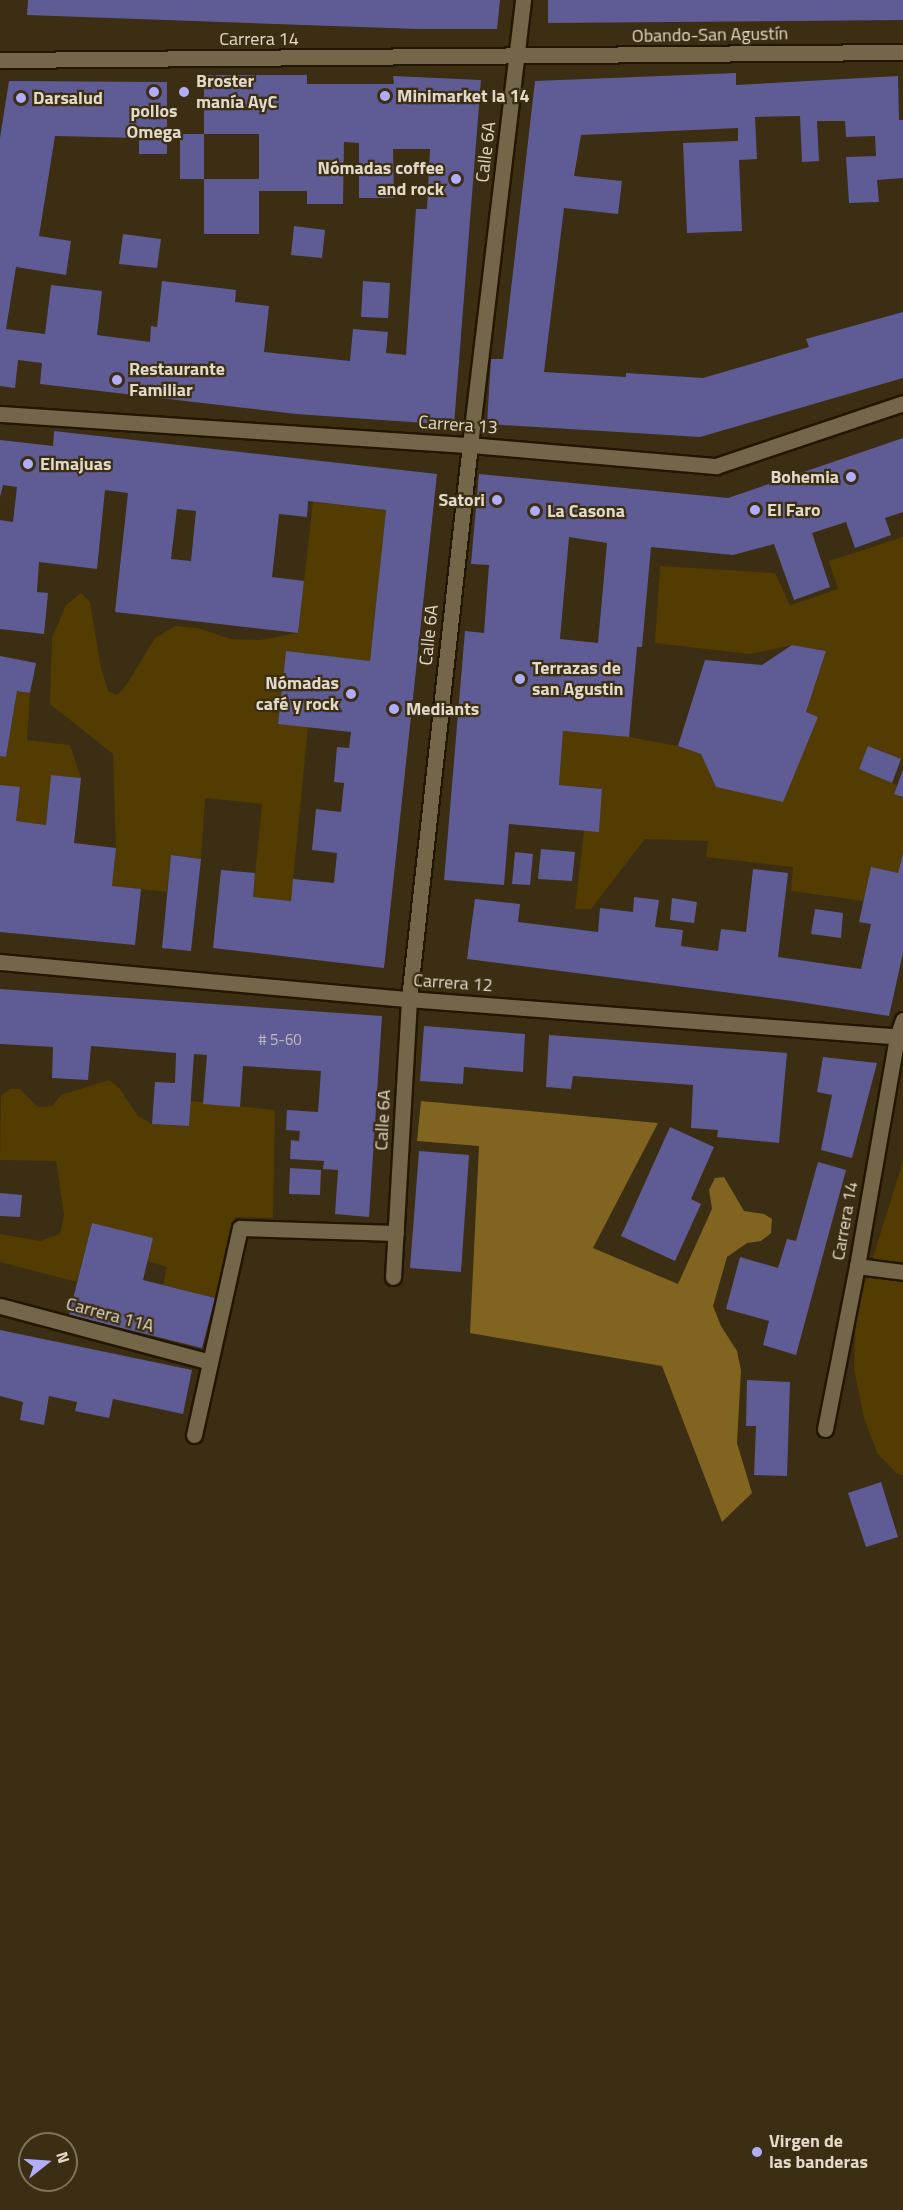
<!DOCTYPE html>
<meta charset="utf-8">
<style>
body{margin:0}
#map{position:relative;width:903px;height:2210px;overflow:hidden;background:#3b2e12;font-family:"Titillium Web",sans-serif}
div>[style]{position:absolute}
.green>*{inset:0;background:#523c01}
.forest>*{inset:0;background:#816420}
.building>*{inset:0;background:#5f5b95}
.roads{filter:drop-shadow(2px 0 #221600) drop-shadow(-2px 0 #221600) drop-shadow(0 2px #221600) drop-shadow(0 -2px #221600)}
.minor>*{height:15px;margin:-7.5px;padding:0 7.5px;transform-origin:7.5px;border-radius:7.5px;background:#746648}
.dots>*{width:16px;height:16px;translate:-50% -50%;box-sizing:border-box;border:3px solid #3b2e12;border-radius:50%}
span{translate:-50% -50%;white-space:nowrap;text-align:center;line-height:1.15;-webkit-text-stroke:4.5px #3b2e12;paint-order:stroke}
.number-label{font-size:15px;color:#c0babc}
.number-label span{-webkit-text-stroke-width:0}
.street-label{font-size:18px;color:#e1d9c9}
.poi-label{font-size:18px;color:#e1d9c9;font-weight:700}
.left{translate:0 -50%;text-align:left}
.right{translate:-100% -50%;text-align:right}
.north{position:absolute;left:18px;top:2132px;width:60px;height:60px;box-sizing:border-box;background:#3b2e12;border:2px solid #7d725b;border-radius:50%;rotate:73deg;font-size:16px;font-weight:700;line-height:24px;text-align:center;color:#e1d9c9}
.north::after{content:'';display:block;margin:auto;width:21px;height:27px;background:#b2adfa;clip-path:polygon(50% 0,100% 100%,50% 72%,0 100%)}
</style>
<div id="map">
<div class="green">
<div style="clip-path:polygon(313px 502px,386px 510px,370px 661px,286px 652px,278px 723px,308px 727px,291px 901px,253px 897px,262px 804px,205px 798px,201px 859px,171px 855px,167px 892px,112px 886px,116px 848px,113px 754px,50px 704px,52px 638px,66px 605px,81px 593px,90px 602px,101px 668px,108px 691px,117px 695px,125px 687px,155px 638px,175px 626px,197px 628px,231px 639px,260px 640px,298px 633px)"></div>
<div style="clip-path:polygon(903px 537px,903px 760px,869px 746px,859px 769px,897px 785px,894px 794px,903px 797px,903px 854px,898px 873px,864px 901px,791px 891px,793px 867px,706px 857px,708px 841px,645px 839px,591px 909px,575px 909px,584px 830px,599px 831px,602px 789px,559px 785px,563px 731px,629px 737px,678px 746px,701px 754px,716px 787px,806px 712px,826px 651px,792px 645px,750px 654px,655px 643px,660px 566px,775px 573px,790px 605px,838px 589px,829px 561px)"></div>
<div style="clip-path:polygon(17px 691px,30px 693px,27px 740px,70px 745px,81px 778px,51px 775px,46px 825px,16px 821px,20px 788px,0 785px,0 756px,6px 756px)"></div>
<div style="clip-path:polygon(109px 1080px,119px 1088px,138px 1116px,152px 1124px,189px 1126px,190px 1101px,275px 1110px,273px 1218px,235px 1217px,220px 1299px,163px 1285px,167px 1267px,147px 1261px,152px 1238px,92px 1223px,77px 1282px,0 1262px,0 1234px,40px 1241px,60px 1234px,64px 1215px,56px 1161px,0 1160px,1px 1096px,10px 1089px,20px 1089px,38px 1107px,52px 1106px,61px 1095px)"></div>
<div style="clip-path:polygon(903px 1161px,903px 1475px,897px 1474px,877px 1453px,864px 1418px,854px 1369px,856px 1312px)"></div>
</div>
<div class="forest">
<div style="clip-path:polygon(421px 1101px,658px 1123px,593px 1248px,678px 1284px,712px 1209px,709px 1190px,715px 1178px,724px 1177px,744px 1211px,764px 1214px,772px 1219px,771px 1233px,761px 1241px,747px 1243px,727px 1257px,713px 1306px,721px 1326px,737px 1351px,741px 1370px,737px 1443px,752px 1493px,722px 1522px,662px 1366px,470px 1333px,479px 1146px,417px 1141px)"></div>
</div>
<div class="building">
<div style="clip-path:polygon(28px 0,500px 0,497px 29px,418px 29px,27px 15px)"></div>
<div style="clip-path:polygon(548px 0,903px 0,903px 20px,548px 23px)"></div>
<div style="clip-path:polygon(736px 73px,736px 85px,898px 76px,899px 120px,903px 120px,903px 178px,877px 180px,879px 202px,849px 203px,846px 157px,876px 156px,875px 136px,846px 137px,845px 121px,817px 121px,819px 161px,802px 162px,800px 116px,755px 117px,757px 159px,739px 160px,742px 231px,687px 233px,683px 143px,738px 141px,738px 128px,581px 135px,574px 176px,622px 181px,618px 214px,564px 208px,544px 372px,626px 377px,626px 373px,703px 378px,809px 347px,806px 339px,903px 312px,903px 378px,700px 437px,487px 424px,491px 359px,503px 359px,535px 81px)"></div>
<div style="clip-path:polygon(204px 75px,307px 75px,307px 84px,394px 84px,393px 76px,481px 80px,454px 425px,296px 414px,40px 384px,42px 363px,18px 360px,15px 388px,0 386px,0 138px,9px 81px,167px 82px,167px 154px,139px 154px,139px 138px,55px 136px,39px 236px,71px 241px,66px 275px,16px 267px,6px 329px,45px 334px,51px 285px,102px 291px,97px 335px,150px 342px,151px 326px,157px 327px,162px 281px,236px 290px,235px 302px,269px 306px,264px 352px,350px 361px,353px 329px,388px 332px,386px 353px,406px 355px,416px 209px,427px 209px,430px 149px,393px 149px,394px 198px,359px 198px,359px 143px,344px 142px,343px 204px,307px 204px,307px 191px,259px 191px,259px 234px,204px 234px,204px 179px,259px 179px,259px 134px,204px 134px)"></div>
<div style="clip-path:polygon(180px 134px,204px 134px,204px 179px,180px 179px)"></div>
<div style="clip-path:polygon(294px 226px,325px 230px,322px 258px,291px 255px)"></div>
<div style="clip-path:polygon(123px 234px,161px 239px,157px 268px,119px 264px)"></div>
<div style="clip-path:polygon(363px 281px,390px 283px,388px 318px,361px 317px)"></div>
<div style="clip-path:polygon(evenodd,54px 431px,437px 474px,384px 968px,213px 948px,221px 870px,255px 873px,253px 897px,291px 901px,293px 879px,334px 883px,337px 853px,312px 850px,316px 809px,341px 812px,344px 783px,334px 782px,337px 747px,349px 748px,351px 732px,278px 724px,286px 651px,370px 661px,386px 510px,308px 501px,307px 517px,279px 514px,272px 577px,304px 581px,298px 633px,115px 612px,128px 493px,105px 490px,97px 569px,39px 562px,37px 592px,48px 593px,44px 634px,0 629px,0 520px,13px 522px,17px 487px,3px 485px,0 497px,0 440px,53px 446px,54px 431px,177px 509px,196px 511px,191px 561px,171px 559px,177px 509px)"></div>
<div style="clip-path:polygon(evenodd,903px 438px,903px 512px,885px 518px,891px 535px,855px 548px,846px 522px,812px 533px,830px 587px,794px 600px,774px 544px,733px 555px,651px 547px,642px 647px,637px 647px,629px 737px,563px 731px,559px 785px,602px 789px,599px 832px,509px 824px,504px 885px,444px 880px,465px 631px,484px 633px,489px 565px,471px 564px,479px 474px,728px 498px,903px 438px,569px 537px,607px 543px,598px 643px,560px 639px,569px 537px)"></div>
<div style="clip-path:polygon(792px 645px,826px 651px,806px 712px,818px 717px,783px 802px,716px 787px,701px 754px,678px 746px,705px 660px,762px 665px)"></div>
<div style="clip-path:polygon(0 656px,36px 663px,30px 693px,17px 691px,6px 757px,0 756px)"></div>
<div style="clip-path:polygon(868px 746px,901px 759px,892px 783px,859px 769px)"></div>
<div style="clip-path:polygon(903px 770px,903px 797px,894px 794px)"></div>
<div style="clip-path:polygon(51px 775px,81px 778px,74px 843px,116px 848px,112px 886px,141px 889px,135px 945px,0 932px,0 785px,20px 787px,16px 821px,46px 825px)"></div>
<div style="clip-path:polygon(541px 849px,575px 852px,572px 881px,538px 879px)"></div>
<div style="clip-path:polygon(515px 852px,533px 854px,530px 885px,512px 884px)"></div>
<div style="clip-path:polygon(903px 854px,903px 953px,889px 1016px,793px 1001px,467px 959px,475px 899px,520px 904px,518px 922px,598px 932px,600px 908px,633px 912px,634px 897px,659px 900px,655px 927px,683px 930px,681px 946px,718px 951px,721px 929px,746px 932px,753px 869px,788px 873px,778px 957px,861px 969px,871px 924px,859px 922px,871px 867px,898px 873px)"></div>
<div style="clip-path:polygon(171px 855px,201px 859px,191px 951px,162px 948px)"></div>
<div style="clip-path:polygon(672px 898px,697px 902px,694px 923px,670px 920px)"></div>
<div style="clip-path:polygon(815px 909px,843px 913px,841px 938px,811px 934px)"></div>
<div style="clip-path:polygon(0 989px,382px 1016px,369px 1217px,335px 1214px,338px 1170px,323px 1169px,324px 1161px,290px 1159px,291px 1140px,299px 1141px,300px 1131px,286px 1130px,287px 1110px,318px 1112px,321px 1071px,243px 1066px,240px 1107px,203px 1104px,207px 1055px,194px 1054px,189px 1126px,152px 1124px,155px 1082px,175px 1083px,176px 1053px,91px 1046px,88px 1080px,52px 1078px,53px 1047px,0 1044px)"></div>
<div style="clip-path:polygon(424px 1026px,525px 1034px,523px 1072px,464px 1067px,463px 1084px,420px 1081px)"></div>
<div style="clip-path:polygon(549px 1035px,787px 1053px,779px 1143px,717px 1137px,718px 1130px,691px 1128px,693px 1085px,573px 1076px,571px 1089px,546px 1087px)"></div>
<div style="clip-path:polygon(823px 1057px,877px 1063px,852px 1158px,821px 1150px,832px 1095px,817px 1092px)"></div>
<div style="clip-path:polygon(670px 1127px,714px 1147px,691px 1199px,701px 1204px,675px 1261px,621px 1236px)"></div>
<div style="clip-path:polygon(419px 1151px,469px 1155px,461px 1272px,410px 1268px)"></div>
<div style="clip-path:polygon(818px 1162px,846px 1170px,796px 1355px,763px 1345px,769px 1321px,726px 1309px,740px 1257px,778px 1268px,787px 1239px,796px 1241px)"></div>
<div style="clip-path:polygon(290px 1168px,321px 1170px,320px 1195px,289px 1194px)"></div>
<div style="clip-path:polygon(0 1193px,22px 1195px,20px 1217px,0 1216px)"></div>
<div style="clip-path:polygon(92px 1223px,153px 1238px,143px 1280px,215px 1298px,202px 1348px,69px 1315px)"></div>
<div style="clip-path:polygon(0 1330px,192px 1370px,183px 1414px,113px 1399px,109px 1418px,75px 1411px,77px 1402px,49px 1396px,44px 1425px,20px 1420px,23px 1402px,0 1396px)"></div>
<div style="clip-path:polygon(747px 1380px,790px 1382px,787px 1476px,754px 1475px,756px 1426px,746px 1426px)"></div>
<div style="clip-path:polygon(881px 1482px,898px 1537px,866px 1547px,848px 1493px)"></div>
</div>
<div class="roads">
<div class="minor">
<div style="left:0;top:60px;width:903px;rotate:-0.51deg"></div>
<div style="left:0;top:414px;width:471px;rotate:3.8deg"></div>
<div style="left:470px;top:445px;width:247px;rotate:4.9deg"></div>
<div style="left:716px;top:466px;width:197px;rotate:-18.6deg"></div>
<div style="left:0;top:962px;width:411px;rotate:5.2deg"></div>
<div style="left:409px;top:999px;width:495px;rotate:4.4deg"></div>
<div style="left:857px;top:1266px;width:46px;rotate:7.4deg"></div>
<div style="left:393px;top:1277px;width:278px;rotate:-86.7deg"></div>
<div style="left:409px;top:999px;width:557px;rotate:-83.72deg"></div>
<div style="left:470px;top:445px;width:448px;rotate:-83.2deg"></div>
<div style="left:0;top:1306px;width:217px;rotate:14.9deg"></div>
<div style="left:825px;top:1429px;width:166px;rotate:-78.9deg"></div>
<div style="left:857px;top:1266px;width:232px;rotate:-80.1deg"></div>
<div style="left:897px;top:1037px;width:18px;rotate:-71deg"></div>
<div style="left:194px;top:1435px;width:212px;rotate:-77.5deg"></div>
<div style="left:240px;top:1228px;width:156px;rotate:1.8deg"></div>
</div>
</div>
<div class="dots">
<div style="left:154px;top:92px;background:#b2adfa"></div>
<div style="left:184px;top:92px;background:#b2adfa"></div>
<div style="left:385px;top:96px;background:#b2adfa"></div>
<div style="left:21px;top:98px;background:#b2adfa"></div>
<div style="left:456px;top:179px;background:#b2adfa"></div>
<div style="left:117px;top:380px;background:#b2adfa"></div>
<div style="left:28px;top:464px;background:#b2adfa"></div>
<div style="left:851px;top:477px;background:#b2adfa"></div>
<div style="left:497px;top:500px;background:#b2adfa"></div>
<div style="left:755px;top:510px;background:#b2adfa"></div>
<div style="left:535px;top:511px;background:#b2adfa"></div>
<div style="left:520px;top:679px;background:#b2adfa"></div>
<div style="left:351px;top:694px;background:#b2adfa"></div>
<div style="left:394px;top:709px;background:#b2adfa"></div>
<div style="left:757px;top:2152px;background:#b2adfa"></div>
</div>
<div class="number-label">
<span style="left:280px;top:1040px"># 5-60</span>
</div>
<div class="street-label">
<span style="left:710px;top:35px;rotate:-1deg">Obando-San Agustín</span>
<span style="left:259px;top:39px">Carrera 14</span>
<span style="left:486px;top:152px;rotate:-83deg">Calle 6A</span>
<span style="left:458px;top:425px;rotate:4deg">Carrera 13</span>
<span style="left:429px;top:635px;rotate:-84deg">Calle 6A</span>
<span style="left:453px;top:983px;rotate:4deg">Carrera 12</span>
<span style="left:383px;top:1120px;rotate:-87deg">Calle 6A</span>
<span style="left:845px;top:1221px;rotate:-80deg">Carrera 14</span>
<span style="left:110px;top:1315px;rotate:15deg">Carrera 11A</span>
</div>
<div class="poi-label">
<span class="left" style="left:196px;top:92px">Broster<br>manía AyC</span>
<span class="left" style="left:397px;top:96px">Minimarket la 14</span>
<span class="left" style="left:33px;top:98px">Darsalud</span>
<span style="left:154px;top:122px">pollos<br>Omega</span>
<span class="right" style="left:444px;top:179px">Nómadas coffee<br>and rock</span>
<span class="left" style="left:129px;top:380px">Restaurante<br>Familiar</span>
<span class="left" style="left:40px;top:464px">Elmajuas</span>
<span class="right" style="left:839px;top:477px">Bohemia</span>
<span class="right" style="left:485px;top:500px">Satori</span>
<span class="left" style="left:767px;top:510px">El Faro</span>
<span class="left" style="left:547px;top:511px">La Casona</span>
<span class="left" style="left:532px;top:679px">Terrazas de<br>san Agustin</span>
<span class="right" style="left:339px;top:694px">Nómadas<br>café y rock</span>
<span class="left" style="left:406px;top:709px">Mediants</span>
<span class="left" style="left:769px;top:2152px">Virgen de<br>las banderas</span>
</div>
<div class="north">N</div>
</div>
